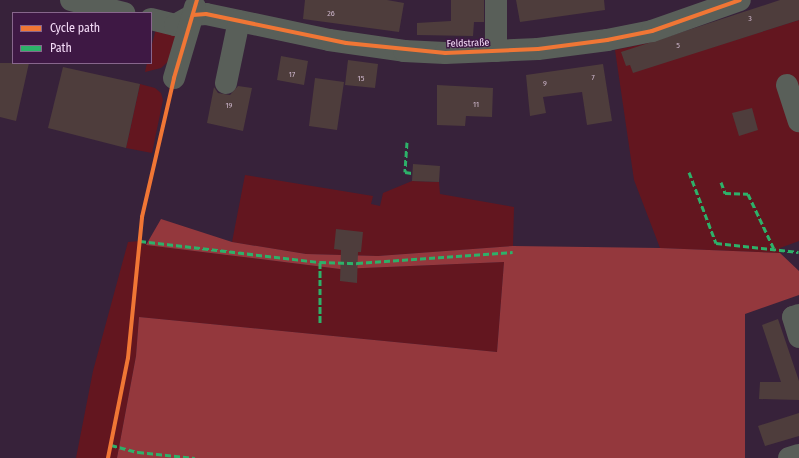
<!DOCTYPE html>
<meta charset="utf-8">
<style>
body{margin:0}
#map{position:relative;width:799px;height:458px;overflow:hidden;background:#37223a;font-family:"Fira Sans Condensed",sans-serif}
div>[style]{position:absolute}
.green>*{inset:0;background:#63161f}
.forest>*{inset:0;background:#94383d}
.building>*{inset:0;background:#4e3d3c}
.minor>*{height:22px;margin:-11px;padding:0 11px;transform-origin:11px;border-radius:11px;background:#595f59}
.quiet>*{height:3px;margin-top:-1.5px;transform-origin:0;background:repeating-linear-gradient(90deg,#2db169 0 6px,transparent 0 9px)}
.cycleway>*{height:4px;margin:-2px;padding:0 2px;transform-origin:2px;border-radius:2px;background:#f07635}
span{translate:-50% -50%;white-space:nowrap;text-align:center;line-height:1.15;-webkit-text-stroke:3px #3e1844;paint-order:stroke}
.number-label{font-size:8px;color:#cbb4c9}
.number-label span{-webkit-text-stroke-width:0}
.street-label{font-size:10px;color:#f5dcf8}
.legend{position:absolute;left:12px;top:12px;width:140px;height:52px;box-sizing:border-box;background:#3e1844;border:1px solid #87668c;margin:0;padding:5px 7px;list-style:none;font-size:12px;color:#f5dcf8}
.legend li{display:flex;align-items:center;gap:8px;height:20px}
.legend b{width:20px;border:1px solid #87668c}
</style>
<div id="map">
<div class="green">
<div style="clip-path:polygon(799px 20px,799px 241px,780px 248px,780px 253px,660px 248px,634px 180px,615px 50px,653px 42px,703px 50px)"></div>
<div style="clip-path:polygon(156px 29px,177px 35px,171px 59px,161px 68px,145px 72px,147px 63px,151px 63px,151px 48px)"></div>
<div style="clip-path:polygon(140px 84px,155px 88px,161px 93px,163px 100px,152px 153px,126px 148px)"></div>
<div style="clip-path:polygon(245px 175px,373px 196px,371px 204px,380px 206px,383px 193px,412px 181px,439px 182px,440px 194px,514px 207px,513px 246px,378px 256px,306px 254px,232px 242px)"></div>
<div style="clip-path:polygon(140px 241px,146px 245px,340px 269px,504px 262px,497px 352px,139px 317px,136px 356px,117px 458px,76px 458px,93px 371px,128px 242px)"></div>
</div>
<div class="forest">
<div style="clip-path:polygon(161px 219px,232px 242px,306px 254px,378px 256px,513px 246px,660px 248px,780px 253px,799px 271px,799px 295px,745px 314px,745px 458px,117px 458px,136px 356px,139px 317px,497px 352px,504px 262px,340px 269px,146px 245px)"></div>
</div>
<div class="building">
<div style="clip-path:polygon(305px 0,387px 0,404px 3px,399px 32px,303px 19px)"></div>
<div style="clip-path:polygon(451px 0,484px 0,484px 22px,474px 22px,473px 36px,417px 35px,417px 23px,451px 21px)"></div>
<div style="clip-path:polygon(516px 0,604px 0,605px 10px,520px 22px)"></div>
<div style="clip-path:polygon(780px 0,799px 0,799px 20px,633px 73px,630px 65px,626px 66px,621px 52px)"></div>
<div style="clip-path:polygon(281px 56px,308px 61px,304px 85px,277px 80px)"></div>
<div style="clip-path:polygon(348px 60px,378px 64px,375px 88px,345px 85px)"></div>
<div style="clip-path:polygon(0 63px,29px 63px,16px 121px,0 117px)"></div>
<div style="clip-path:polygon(603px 64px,612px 121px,587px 125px,582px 92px,543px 97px,546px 113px,530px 116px,526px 75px)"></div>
<div style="clip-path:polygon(63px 67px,140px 84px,126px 148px,48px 128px)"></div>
<div style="clip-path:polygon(315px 78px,344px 82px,337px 130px,309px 126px)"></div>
<div style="clip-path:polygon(437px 85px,493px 88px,492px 117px,466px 116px,465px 126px,437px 125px)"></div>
<div style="clip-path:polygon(238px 86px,252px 88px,243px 131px,207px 123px,214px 87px,218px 93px,230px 95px)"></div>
<div style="clip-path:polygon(752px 108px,758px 130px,739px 136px,732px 113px)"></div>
<div style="clip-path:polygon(413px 164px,440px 166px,439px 182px,412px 181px)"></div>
<div style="clip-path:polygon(336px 229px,363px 232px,361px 252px,358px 252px,357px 283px,340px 281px,341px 250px,334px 249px)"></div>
<div style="clip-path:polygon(778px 319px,799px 381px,799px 400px,759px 399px,760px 382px,781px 382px,762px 325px)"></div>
<div style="clip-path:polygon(799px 413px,799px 436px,765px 446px,758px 426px)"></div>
</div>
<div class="minor">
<div style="left:71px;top:0;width:55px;rotate:13.8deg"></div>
<div style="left:151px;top:19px;width:25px;rotate:14deg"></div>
<div style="left:175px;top:25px;width:21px;rotate:-29deg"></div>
<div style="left:193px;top:15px;width:13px;rotate:-4deg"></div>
<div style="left:206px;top:14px;width:126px;rotate:11.9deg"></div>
<div style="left:329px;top:40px;width:76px;rotate:8.3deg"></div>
<div style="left:404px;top:51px;width:41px;rotate:2.8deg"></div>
<div style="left:445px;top:53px;width:93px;rotate:-2.5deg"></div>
<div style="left:538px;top:49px;width:70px;rotate:-7.4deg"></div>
<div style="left:607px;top:40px;width:46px;rotate:-11.3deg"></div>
<div style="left:652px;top:31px;width:93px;rotate:-19.4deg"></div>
<div style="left:496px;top:51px;width:51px;rotate:-90deg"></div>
<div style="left:174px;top:78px;width:74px;rotate:-73.5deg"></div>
<div style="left:226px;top:83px;width:63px;rotate:-78.2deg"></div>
<div style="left:787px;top:85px;width:38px;rotate:72deg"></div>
<div style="left:799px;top:315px;width:6px;rotate:162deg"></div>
<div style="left:793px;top:317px;width:21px;rotate:73deg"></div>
<div style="left:789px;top:458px;width:10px;rotate:-17deg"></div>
</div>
<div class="quiet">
<div style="left:407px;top:142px;width:30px;rotate:94deg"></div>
<div style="left:405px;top:172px;width:7px;rotate:8deg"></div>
<div style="left:689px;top:172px;width:76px;rotate:69.2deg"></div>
<div style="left:716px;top:243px;width:83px;rotate:6.2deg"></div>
<div style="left:721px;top:182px;width:12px;rotate:70deg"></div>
<div style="left:725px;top:193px;width:23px;rotate:2deg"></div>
<div style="left:748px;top:194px;width:63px;rotate:64.7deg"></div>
<div style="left:140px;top:241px;width:181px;rotate:6.7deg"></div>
<div style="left:320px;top:262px;width:61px;rotate:90deg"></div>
<div style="left:320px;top:262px;width:37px;rotate:2deg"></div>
<div style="left:357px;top:263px;width:156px;rotate:-4deg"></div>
<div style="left:111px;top:445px;width:28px;rotate:15deg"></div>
<div style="left:138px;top:452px;width:57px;rotate:6deg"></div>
</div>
<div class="cycleway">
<div style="left:193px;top:15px;width:13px;rotate:-4deg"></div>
<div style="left:206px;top:14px;width:143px;rotate:11.7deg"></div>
<div style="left:346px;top:43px;width:100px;rotate:5.8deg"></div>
<div style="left:445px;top:53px;width:93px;rotate:-2.5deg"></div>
<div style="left:538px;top:49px;width:70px;rotate:-7.4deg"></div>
<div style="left:607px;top:40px;width:46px;rotate:-11.3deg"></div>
<div style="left:652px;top:31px;width:93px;rotate:-19.4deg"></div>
<div style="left:108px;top:458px;width:102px;rotate:-78.7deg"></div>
<div style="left:128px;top:358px;width:142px;rotate:-84.3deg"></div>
<div style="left:142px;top:217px;width:143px;rotate:-77deg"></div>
<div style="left:174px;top:78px;width:81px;rotate:-73.6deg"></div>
</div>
<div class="number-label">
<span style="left:331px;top:14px">26</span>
<span style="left:750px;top:19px">3</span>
<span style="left:678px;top:46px">5</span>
<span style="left:292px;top:75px">17</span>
<span style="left:593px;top:78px">7</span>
<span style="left:361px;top:79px">15</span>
<span style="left:545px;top:84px">9</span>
<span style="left:476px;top:105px">11</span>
<span style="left:229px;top:106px">19</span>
</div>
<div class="street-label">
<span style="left:468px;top:44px;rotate:-2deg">Feldstraße</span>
</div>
<ul class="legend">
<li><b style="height:5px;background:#f07635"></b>Cycle path</li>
<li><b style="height:5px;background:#2db169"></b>Path</li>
</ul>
</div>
